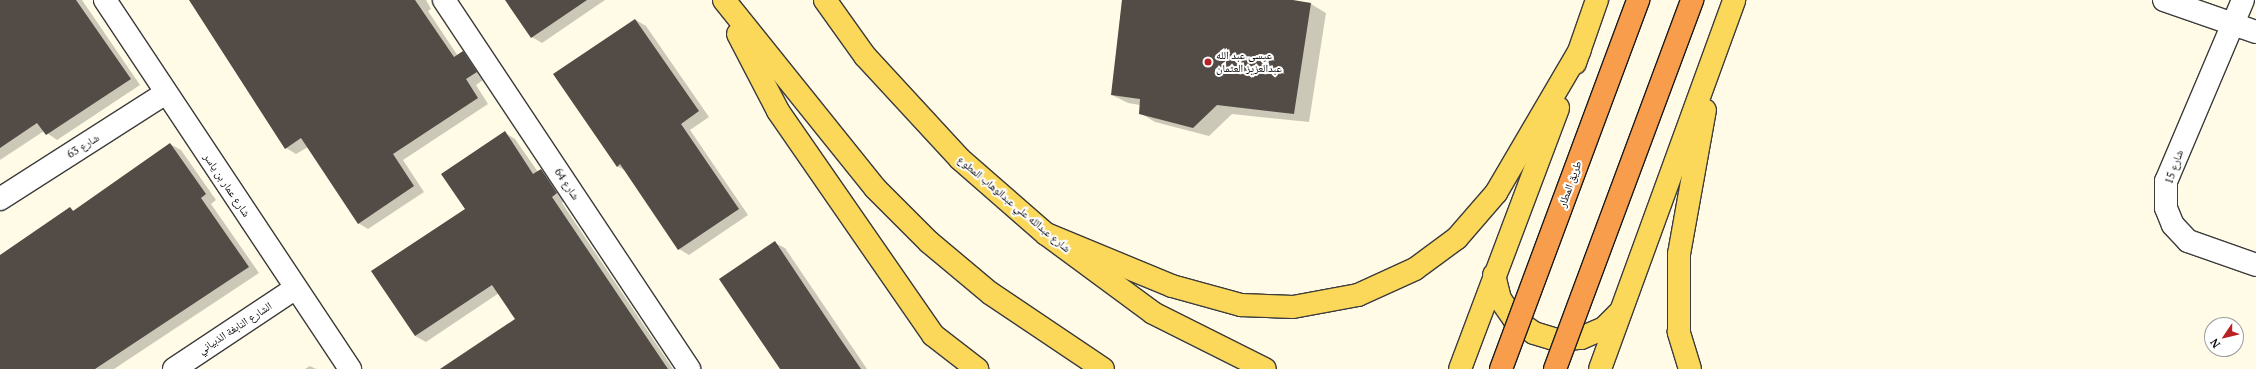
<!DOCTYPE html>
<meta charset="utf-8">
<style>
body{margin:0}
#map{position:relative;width:2256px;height:369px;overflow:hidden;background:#fffbe6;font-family:"PT Serif","Noto Naskh Arabic",serif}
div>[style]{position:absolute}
.shadow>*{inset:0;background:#0003}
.building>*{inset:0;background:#524b46}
.roads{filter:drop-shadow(1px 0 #3c3c3c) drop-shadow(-1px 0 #3c3c3c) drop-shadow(0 1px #3c3c3c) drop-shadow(0 -1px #3c3c3c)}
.minor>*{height:22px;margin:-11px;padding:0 11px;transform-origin:11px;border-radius:11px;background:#fff}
.major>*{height:22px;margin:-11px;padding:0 11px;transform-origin:11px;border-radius:11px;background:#fbd75a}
.bridges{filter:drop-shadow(1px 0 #1a1a1a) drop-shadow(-1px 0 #1a1a1a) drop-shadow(0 1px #1a1a1a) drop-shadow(0 -1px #1a1a1a)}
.highway-bridge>*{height:22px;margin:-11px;padding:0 11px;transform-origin:11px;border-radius:11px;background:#f79d4c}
.dots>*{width:11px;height:11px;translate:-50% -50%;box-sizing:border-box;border:2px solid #fff;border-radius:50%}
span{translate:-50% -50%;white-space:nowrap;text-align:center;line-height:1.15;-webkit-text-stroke:4px #fff;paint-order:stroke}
.poi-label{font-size:11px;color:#090909}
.left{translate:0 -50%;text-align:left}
.street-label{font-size:11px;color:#090909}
.north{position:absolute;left:2204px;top:317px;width:40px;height:40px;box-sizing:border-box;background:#fff;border:1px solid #9d9d9d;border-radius:50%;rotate:235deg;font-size:11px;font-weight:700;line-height:16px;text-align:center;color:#090909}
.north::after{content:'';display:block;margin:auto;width:14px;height:18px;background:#ba2125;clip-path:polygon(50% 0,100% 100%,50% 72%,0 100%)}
</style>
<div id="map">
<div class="shadow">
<div style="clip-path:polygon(0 0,82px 0,140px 85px,57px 140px,44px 131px,0 160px)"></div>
<div style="clip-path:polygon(190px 0,426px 0,431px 9px,428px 11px,458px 56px,463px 52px,473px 58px,486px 78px,476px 85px,488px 104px,403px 160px,424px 192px,368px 229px,358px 223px,308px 147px,296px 154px,286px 148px)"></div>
<div style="clip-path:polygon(506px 0,605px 0,542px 43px,532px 37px)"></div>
<div style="clip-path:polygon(1122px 0,1288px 0,1311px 4px,1326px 13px,1309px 122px,1232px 114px,1209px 136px,1155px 122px,1140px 113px,1140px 105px,1128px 103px,1112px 95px)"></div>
<div style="clip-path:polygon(636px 20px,646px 26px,709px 117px,690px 130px,748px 215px,689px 255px,679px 249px,626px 171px,617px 166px,555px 74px)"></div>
<div style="clip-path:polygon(505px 133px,515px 139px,538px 172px,541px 170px,551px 176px,567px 199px,562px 203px,673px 369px,445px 369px,517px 319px,499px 293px,426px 342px,415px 336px,466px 210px)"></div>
<div style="clip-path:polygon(170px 144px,181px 150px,216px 200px,211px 204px,259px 273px,114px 369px,0 369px,0 257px,70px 208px,74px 211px)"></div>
<div style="clip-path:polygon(775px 243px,785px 248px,867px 369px,781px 369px)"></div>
<div style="clip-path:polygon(310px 366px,316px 369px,305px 369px)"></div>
</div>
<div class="building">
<div style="clip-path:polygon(0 0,76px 0,131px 79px,46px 135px,37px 123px,0 148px)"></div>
<div style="clip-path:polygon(189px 0,415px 0,454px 57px,463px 51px,477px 72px,466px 79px,478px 98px,393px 154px,414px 186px,358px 224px,301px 138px,285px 149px)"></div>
<div style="clip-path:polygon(505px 0,587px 0,531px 38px)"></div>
<div style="clip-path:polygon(1122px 0,1293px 0,1311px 3px,1294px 114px,1217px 105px,1193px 128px,1139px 114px,1140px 99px,1111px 95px)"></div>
<div style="clip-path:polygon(635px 19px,699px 111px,681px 124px,739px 209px,678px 250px,620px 164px,617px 167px,553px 74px)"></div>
<div style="clip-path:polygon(505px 131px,533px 174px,541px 169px,557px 193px,552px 197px,668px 369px,440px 369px,515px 319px,492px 285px,415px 336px,371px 271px,465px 209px,441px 174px)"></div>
<div style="clip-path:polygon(170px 143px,206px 194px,201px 198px,249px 267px,95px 369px,0 369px,0 255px,70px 207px,73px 211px)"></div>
<div style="clip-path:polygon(775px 241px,837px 334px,861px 369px,780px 369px,719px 279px)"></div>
</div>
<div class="roads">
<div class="minor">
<div style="left:105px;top:0;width:443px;rotate:56.4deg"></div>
<div style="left:444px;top:0;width:443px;rotate:56.4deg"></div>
<div style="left:2164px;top:0;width:97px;rotate:19.2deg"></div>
<div style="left:2243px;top:0;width:197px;rotate:113deg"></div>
<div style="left:2166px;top:181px;width:27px;rotate:90deg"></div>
<div style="left:2166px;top:208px;width:18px;rotate:68deg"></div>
<div style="left:2173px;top:225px;width:22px;rotate:47deg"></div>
<div style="left:2188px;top:241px;width:72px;rotate:19.4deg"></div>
<div style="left:0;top:199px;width:197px;rotate:-32.6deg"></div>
<div style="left:174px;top:369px;width:146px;rotate:-33.6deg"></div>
</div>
<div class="major">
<div style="left:724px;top:0;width:241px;rotate:51.2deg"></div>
<div style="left:875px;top:188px;width:76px;rotate:45deg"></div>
<div style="left:929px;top:242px;width:80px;rotate:39.9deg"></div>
<div style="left:990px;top:293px;width:136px;rotate:33.9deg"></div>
<div style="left:825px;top:0;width:69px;rotate:54.5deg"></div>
<div style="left:865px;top:56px;width:140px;rotate:47.3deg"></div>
<div style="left:960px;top:159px;width:114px;rotate:41.1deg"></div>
<div style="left:1046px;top:234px;width:133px;rotate:36.4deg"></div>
<div style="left:1153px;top:313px;width:125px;rotate:26.6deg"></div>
<div style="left:738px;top:34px;width:87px;rotate:62.5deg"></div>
<div style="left:778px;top:111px;width:272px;rotate:55.3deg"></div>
<div style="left:933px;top:335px;width:56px;rotate:37.7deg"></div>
<div style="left:1575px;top:63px;width:67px;rotate:-70.8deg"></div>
<div style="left:1046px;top:234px;width:136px;rotate:22.4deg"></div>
<div style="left:1172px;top:286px;width:72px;rotate:15.4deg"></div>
<div style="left:1241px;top:305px;width:52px;rotate:2.2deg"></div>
<div style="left:1293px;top:307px;width:66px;rotate:-10.5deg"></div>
<div style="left:1358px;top:295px;width:63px;rotate:-24.5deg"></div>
<div style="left:1415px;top:269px;width:52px;rotate:-36.4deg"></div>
<div style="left:1457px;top:238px;width:60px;rotate:-49.1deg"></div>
<div style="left:1496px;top:193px;width:166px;rotate:-59.6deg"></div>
<div style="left:1494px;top:275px;width:25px;rotate:76deg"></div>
<div style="left:1500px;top:299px;width:24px;rotate:55deg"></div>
<div style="left:1514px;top:319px;width:24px;rotate:35deg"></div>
<div style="left:1534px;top:333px;width:24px;rotate:17deg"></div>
<div style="left:1557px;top:340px;width:24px;rotate:-5deg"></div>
<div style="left:1581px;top:338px;width:25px;rotate:-23deg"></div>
<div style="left:1604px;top:328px;width:23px;rotate:-45deg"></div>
<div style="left:1460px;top:369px;width:279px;rotate:-69.4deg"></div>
<div style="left:1600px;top:369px;width:393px;rotate:-70deg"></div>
<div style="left:1690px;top:369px;width:39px;rotate:-107deg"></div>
<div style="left:1679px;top:332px;width:78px;rotate:-90deg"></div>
<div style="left:1679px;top:254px;width:146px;rotate:-79.8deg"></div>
</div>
</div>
<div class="bridges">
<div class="highway-bridge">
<div style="left:1501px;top:369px;width:394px;rotate:-69.6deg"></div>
<div style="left:1555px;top:369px;width:394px;rotate:-69.6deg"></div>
</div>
</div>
<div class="dots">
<div style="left:1208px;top:62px;background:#ba2125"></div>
</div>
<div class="poi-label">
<span class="left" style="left:1216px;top:62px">عيسى عبد الله<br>عبدالعزيز العثمان</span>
</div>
<div class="street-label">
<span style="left:83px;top:146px;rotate:-32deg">شارع 63</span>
<span style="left:2174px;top:167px;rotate:-71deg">شارع 15</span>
<span style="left:567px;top:184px;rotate:56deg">شارع 64</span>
<span style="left:1570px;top:184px;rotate:-70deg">طريق المطار</span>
<span style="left:227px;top:185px;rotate:56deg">شارع عمار بن ياسر</span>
<span style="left:1014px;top:204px;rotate:40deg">شارع عبدالله علي عبدالوهاب المطوع</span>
<span style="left:235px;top:328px;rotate:-33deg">الشارع النابغة الذبياني</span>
</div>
<div class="north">N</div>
</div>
